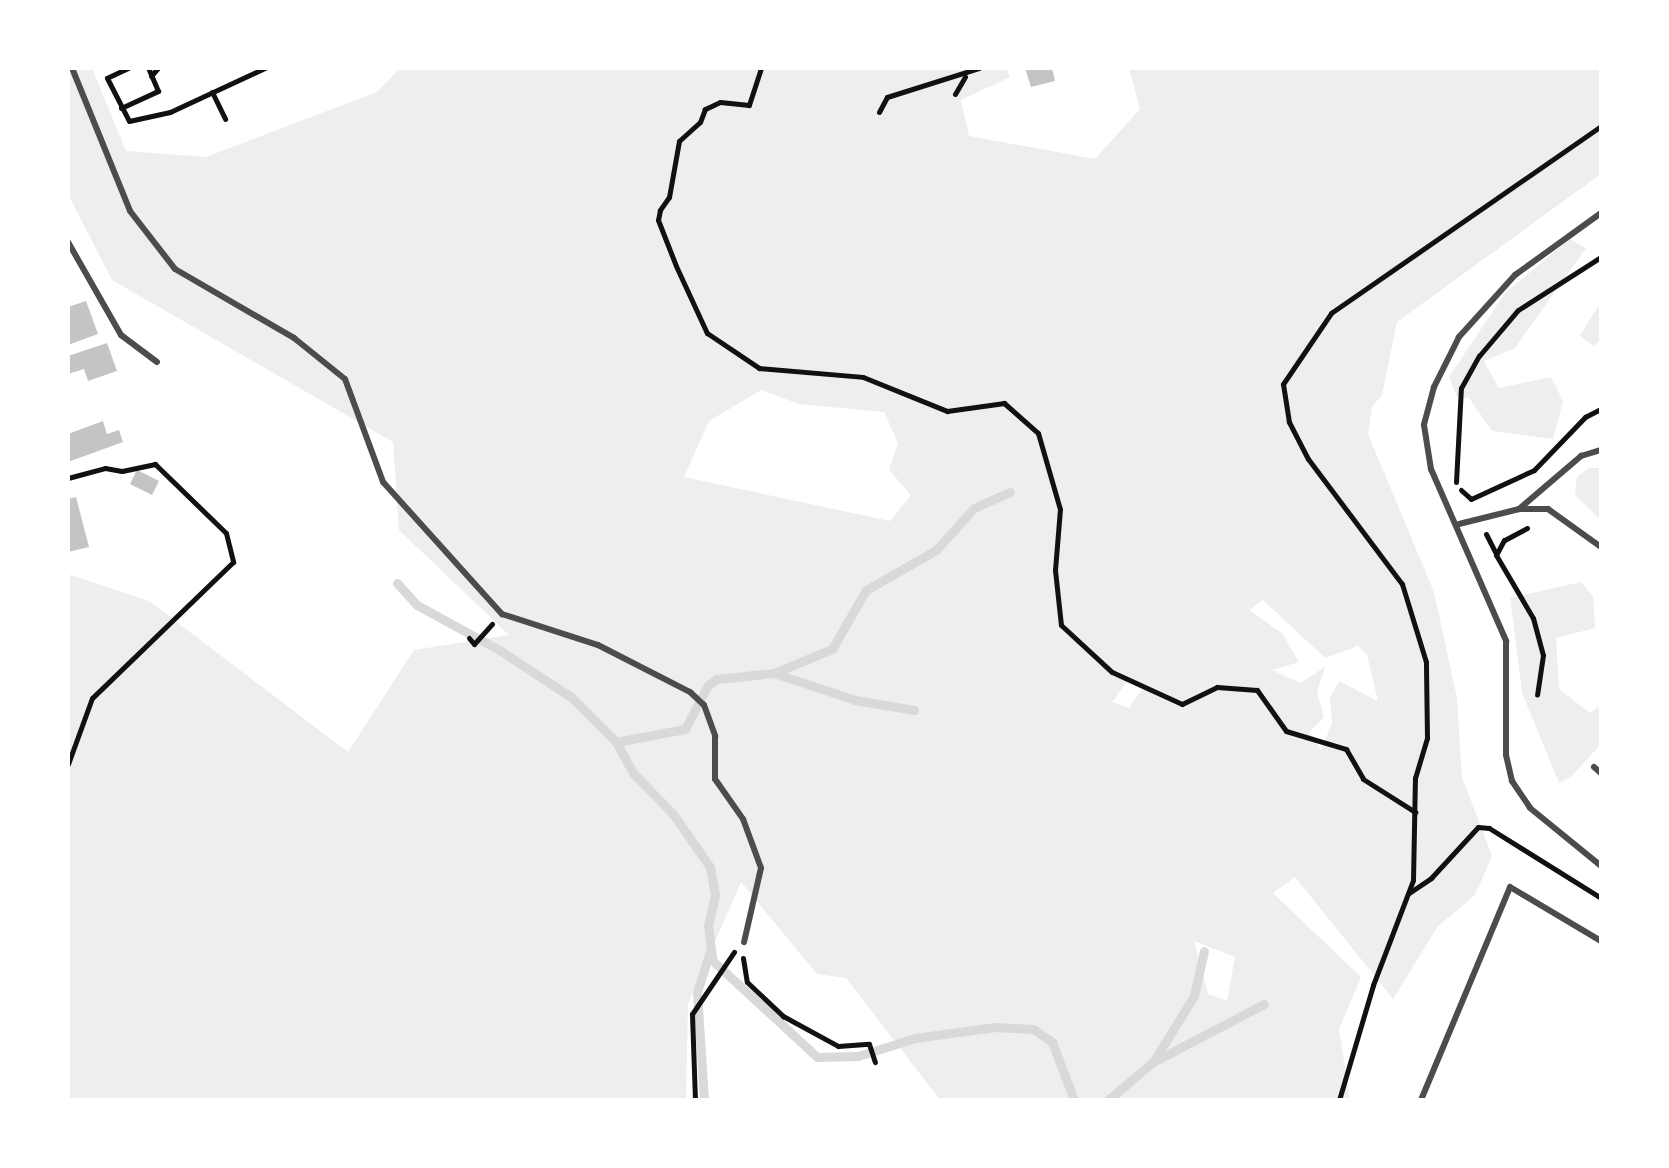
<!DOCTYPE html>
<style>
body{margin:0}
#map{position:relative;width:1669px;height:1168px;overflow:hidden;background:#fff;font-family:Figtree,sans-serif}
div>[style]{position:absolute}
.green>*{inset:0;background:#eee}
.stream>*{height:9px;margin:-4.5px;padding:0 4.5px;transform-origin:4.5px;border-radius:4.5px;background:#d9d9d9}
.building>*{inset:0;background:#c4c4c4}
.path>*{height:5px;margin:-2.5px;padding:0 2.5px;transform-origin:2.5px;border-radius:2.5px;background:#111}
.service>*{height:6px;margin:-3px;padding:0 3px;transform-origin:3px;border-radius:3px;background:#4c4c4c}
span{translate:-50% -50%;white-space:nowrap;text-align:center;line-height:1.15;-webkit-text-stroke:6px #fff;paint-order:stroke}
.frame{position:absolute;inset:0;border:70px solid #fff;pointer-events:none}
</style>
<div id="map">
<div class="green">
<div style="clip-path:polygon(evenodd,68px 68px,92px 68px,126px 151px,206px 157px,377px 92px,400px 68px,1006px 68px,1010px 77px,961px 100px,969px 136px,1095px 159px,1140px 109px,1129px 68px,1601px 68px,1601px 174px,1397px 322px,1382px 395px,1372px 407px,1368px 434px,1434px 592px,1457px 698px,1462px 777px,1492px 856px,1475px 895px,1438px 926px,1393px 999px,1295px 877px,1273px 893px,1361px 977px,1339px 1029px,1350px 1100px,940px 1100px,846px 978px,817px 974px,741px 882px,688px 1004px,686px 1100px,68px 1100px,68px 574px,149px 601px,348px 752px,414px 650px,509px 635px,399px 530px,393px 442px,112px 280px,68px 194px,68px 68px,761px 390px,799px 404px,884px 412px,898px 443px,889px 470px,911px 495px,890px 521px,684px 477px,709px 421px,761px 390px,68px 68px,1263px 600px,1325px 658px,1358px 646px,1367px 655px,1378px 701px,1339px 681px,1330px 697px,1332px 723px,1321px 750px,1309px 733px,1324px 717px,1317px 692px,1325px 667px,1300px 683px,1272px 670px,1299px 662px,1282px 633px,1249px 610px,1263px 600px,68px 68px,1130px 678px,1143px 688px,1129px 708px,1112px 702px,1130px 678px,68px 68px,1194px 941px,1235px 957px,1227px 1001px,1208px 994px,1194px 941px)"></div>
<div style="clip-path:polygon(1570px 239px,1586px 248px,1515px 348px,1484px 361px,1499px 388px,1551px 377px,1563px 401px,1553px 439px,1492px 431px,1469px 398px,1457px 397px,1449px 377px,1505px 293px)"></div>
<div style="clip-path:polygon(1601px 301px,1601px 340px,1593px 346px,1580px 336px)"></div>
<div style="clip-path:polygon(1589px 468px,1601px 468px,1601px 520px,1575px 495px,1577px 477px)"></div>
<div style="clip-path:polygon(1581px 582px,1593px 596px,1595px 628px,1556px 638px,1559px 689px,1590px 713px,1601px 705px,1601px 744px,1571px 777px,1559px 783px,1522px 693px,1510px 598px)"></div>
</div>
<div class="stream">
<div style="left:397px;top:583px;width:30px;rotate:48deg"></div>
<div style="left:417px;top:605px;width:96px;rotate:28.7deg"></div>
<div style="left:501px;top:651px;width:84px;rotate:33.3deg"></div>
<div style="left:571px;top:697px;width:64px;rotate:45deg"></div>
<div style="left:616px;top:742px;width:35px;rotate:61deg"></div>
<div style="left:633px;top:773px;width:57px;rotate:45.7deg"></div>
<div style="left:673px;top:814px;width:65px;rotate:55.1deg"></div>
<div style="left:710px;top:867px;width:28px;rotate:80deg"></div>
<div style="left:715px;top:895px;width:31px;rotate:103deg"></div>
<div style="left:708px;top:925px;width:35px;rotate:83deg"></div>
<div style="left:712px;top:960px;width:143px;rotate:42.7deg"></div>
<div style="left:817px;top:1057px;width:41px;rotate:-1.4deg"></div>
<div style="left:858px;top:1056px;width:60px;rotate:-17.5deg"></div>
<div style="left:915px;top:1038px;width:81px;rotate:-7.8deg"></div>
<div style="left:995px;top:1027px;width:38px;rotate:3deg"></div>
<div style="left:1033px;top:1029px;width:23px;rotate:34deg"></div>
<div style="left:1052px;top:1042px;width:62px;rotate:69.2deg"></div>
<div style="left:774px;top:673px;width:63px;rotate:-22.5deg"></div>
<div style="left:832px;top:649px;width:68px;rotate:-60deg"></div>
<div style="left:866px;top:590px;width:81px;rotate:-29.7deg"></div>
<div style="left:936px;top:550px;width:57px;rotate:-47.9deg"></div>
<div style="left:974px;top:508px;width:39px;rotate:-24deg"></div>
<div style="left:616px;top:742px;width:70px;rotate:-10.7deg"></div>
<div style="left:685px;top:729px;width:50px;rotate:-62.4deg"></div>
<div style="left:708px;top:685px;width:11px;rotate:-34deg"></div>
<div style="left:717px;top:679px;width:57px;rotate:-6deg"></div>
<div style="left:774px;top:673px;width:85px;rotate:18.4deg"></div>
<div style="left:855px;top:700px;width:60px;rotate:9.6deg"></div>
<div style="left:1153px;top:1062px;width:78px;rotate:-58.2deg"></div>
<div style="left:1194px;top:996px;width:46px;rotate:-77.5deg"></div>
<div style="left:704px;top:1100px;width:108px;rotate:-93.7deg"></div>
<div style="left:697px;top:992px;width:43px;rotate:-72.4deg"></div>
<div style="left:1108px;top:1100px;width:59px;rotate:-40.2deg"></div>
<div style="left:1153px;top:1062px;width:125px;rotate:-27.6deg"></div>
</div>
<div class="building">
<div style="clip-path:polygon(1025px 68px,1052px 68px,1055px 81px,1031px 87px)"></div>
<div style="clip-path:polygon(86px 301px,98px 334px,68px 345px,68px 307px)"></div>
<div style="clip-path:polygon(107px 343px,117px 371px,88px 381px,84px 369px,68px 374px,68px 356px)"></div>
<div style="clip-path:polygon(103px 421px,107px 434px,119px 430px,123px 442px,68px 462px,68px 434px)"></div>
<div style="clip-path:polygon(137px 470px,159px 481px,152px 495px,130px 484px)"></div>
<div style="clip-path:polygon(76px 497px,89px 547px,68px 552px,68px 499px)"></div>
</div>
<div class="path">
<div style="left:128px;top:68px;width:23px;rotate:155deg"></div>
<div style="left:107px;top:78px;width:48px;rotate:62.9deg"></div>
<div style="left:129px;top:121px;width:42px;rotate:-12.4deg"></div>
<div style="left:170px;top:112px;width:105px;rotate:-24.9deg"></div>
<div style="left:761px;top:68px;width:39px;rotate:108deg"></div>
<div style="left:749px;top:105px;width:29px;rotate:-174deg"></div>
<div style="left:720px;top:102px;width:17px;rotate:155deg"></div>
<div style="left:705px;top:109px;width:14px;rotate:111deg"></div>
<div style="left:700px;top:122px;width:28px;rotate:138deg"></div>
<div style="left:679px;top:141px;width:57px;rotate:100.1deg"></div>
<div style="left:669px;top:197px;width:16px;rotate:125deg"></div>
<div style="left:660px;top:210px;width:10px;rotate:101deg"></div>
<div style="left:658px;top:220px;width:49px;rotate:68.6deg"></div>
<div style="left:676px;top:266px;width:74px;rotate:65.2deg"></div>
<div style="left:707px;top:333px;width:63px;rotate:33.9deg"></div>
<div style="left:759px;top:368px;width:104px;rotate:4.9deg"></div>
<div style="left:863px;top:377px;width:91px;rotate:22deg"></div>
<div style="left:947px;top:411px;width:58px;rotate:-8deg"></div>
<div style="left:1004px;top:403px;width:45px;rotate:41.4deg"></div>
<div style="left:1038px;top:433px;width:79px;rotate:73.9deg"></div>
<div style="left:1060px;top:509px;width:61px;rotate:94.7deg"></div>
<div style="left:1055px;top:570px;width:55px;rotate:83.8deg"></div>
<div style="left:1061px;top:625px;width:69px;rotate:42.7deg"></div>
<div style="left:1112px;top:672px;width:77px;rotate:24.6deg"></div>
<div style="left:1182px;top:704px;width:39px;rotate:-26deg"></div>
<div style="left:1217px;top:687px;width:40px;rotate:4.3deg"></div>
<div style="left:1257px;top:690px;width:50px;rotate:54.7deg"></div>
<div style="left:1286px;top:731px;width:63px;rotate:16.7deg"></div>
<div style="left:1346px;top:749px;width:34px;rotate:60deg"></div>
<div style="left:1363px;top:779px;width:62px;rotate:32.4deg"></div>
<div style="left:151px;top:76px;width:11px;rotate:-49deg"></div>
<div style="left:212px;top:92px;width:30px;rotate:64deg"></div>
<div style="left:955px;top:94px;width:20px;rotate:-60deg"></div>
<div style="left:121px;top:108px;width:41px;rotate:-24.7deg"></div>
<div style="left:158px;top:91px;width:25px;rotate:-113deg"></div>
<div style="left:879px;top:112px;width:17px;rotate:-62deg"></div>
<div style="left:887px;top:97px;width:96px;rotate:-17.5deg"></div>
<div style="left:68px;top:478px;width:38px;rotate:-15deg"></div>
<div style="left:105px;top:468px;width:17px;rotate:10deg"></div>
<div style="left:122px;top:471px;width:34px;rotate:-12deg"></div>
<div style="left:155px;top:464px;width:99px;rotate:44.2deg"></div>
<div style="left:226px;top:533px;width:30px;rotate:76deg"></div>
<div style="left:233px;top:562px;width:196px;rotate:136deg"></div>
<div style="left:92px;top:698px;width:70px;rotate:110deg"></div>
<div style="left:1456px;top:482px;width:94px;rotate:-87deg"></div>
<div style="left:1461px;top:388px;width:37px;rotate:-61deg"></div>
<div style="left:1479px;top:356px;width:60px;rotate:-49.7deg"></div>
<div style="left:1518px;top:310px;width:98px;rotate:-32.6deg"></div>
<div style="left:1461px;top:490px;width:13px;rotate:42deg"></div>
<div style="left:1471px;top:499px;width:69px;rotate:-24.7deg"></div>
<div style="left:1534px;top:470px;width:74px;rotate:-46.1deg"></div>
<div style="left:1585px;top:417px;width:18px;rotate:-27deg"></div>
<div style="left:1527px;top:528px;width:26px;rotate:152deg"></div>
<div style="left:1504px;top:540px;width:17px;rotate:118deg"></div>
<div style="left:1496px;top:555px;width:73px;rotate:59.6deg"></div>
<div style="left:1533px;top:618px;width:38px;rotate:75deg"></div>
<div style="left:1543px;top:655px;width:40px;rotate:98.5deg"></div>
<div style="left:1486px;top:534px;width:22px;rotate:63deg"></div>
<div style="left:469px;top:638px;width:8px;rotate:50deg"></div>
<div style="left:474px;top:644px;width:27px;rotate:-48deg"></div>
<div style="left:1409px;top:893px;width:27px;rotate:-34deg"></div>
<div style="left:1431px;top:878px;width:69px;rotate:-47.3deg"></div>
<div style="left:1478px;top:827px;width:11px;rotate:5deg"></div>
<div style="left:1489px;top:828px;width:132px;rotate:32deg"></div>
<div style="left:743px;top:958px;width:24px;rotate:81deg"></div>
<div style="left:747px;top:982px;width:50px;rotate:43.4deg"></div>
<div style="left:783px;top:1016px;width:63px;rotate:28.6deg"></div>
<div style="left:838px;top:1046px;width:31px;rotate:-4deg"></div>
<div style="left:869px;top:1044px;width:19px;rotate:72deg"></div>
<div style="left:695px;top:1100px;width:86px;rotate:-92deg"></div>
<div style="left:692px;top:1014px;width:75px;rotate:-55.9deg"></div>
<div style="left:1339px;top:1100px;width:120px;rotate:-73.5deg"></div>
<div style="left:1373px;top:985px;width:112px;rotate:-69.1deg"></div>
<div style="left:1413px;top:880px;width:102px;rotate:-88.9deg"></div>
<div style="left:1415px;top:778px;width:42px;rotate:-73.3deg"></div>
<div style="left:1427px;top:738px;width:76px;rotate:-90.8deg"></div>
<div style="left:1426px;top:662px;width:82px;rotate:-107.1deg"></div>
<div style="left:1402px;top:584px;width:156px;rotate:-126.9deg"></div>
<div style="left:1308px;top:459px;width:42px;rotate:-117.2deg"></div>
<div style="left:1289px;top:422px;width:38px;rotate:-99deg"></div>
<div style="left:1283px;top:384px;width:86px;rotate:-55.9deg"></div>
<div style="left:1331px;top:313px;width:328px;rotate:-34.7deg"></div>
</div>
<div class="service">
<div style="left:72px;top:68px;width:154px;rotate:67.9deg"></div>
<div style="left:130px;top:211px;width:73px;rotate:52.2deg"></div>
<div style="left:175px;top:269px;width:138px;rotate:30.1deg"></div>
<div style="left:294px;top:338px;width:65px;rotate:38.8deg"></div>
<div style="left:345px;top:379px;width:110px;rotate:69.7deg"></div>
<div style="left:383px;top:482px;width:178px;rotate:48deg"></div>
<div style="left:502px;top:614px;width:101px;rotate:17.9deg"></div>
<div style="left:598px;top:645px;width:103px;rotate:27.1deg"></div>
<div style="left:690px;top:692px;width:19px;rotate:43deg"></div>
<div style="left:704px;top:705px;width:33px;rotate:70deg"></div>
<div style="left:715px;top:736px;width:43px;rotate:90deg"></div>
<div style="left:715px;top:779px;width:49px;rotate:55deg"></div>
<div style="left:743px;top:819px;width:52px;rotate:69.8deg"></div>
<div style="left:761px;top:868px;width:76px;rotate:102.9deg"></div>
<div style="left:1601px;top:213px;width:106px;rotate:144.2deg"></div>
<div style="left:1515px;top:275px;width:84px;rotate:132.1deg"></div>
<div style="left:1459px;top:337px;width:56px;rotate:116.6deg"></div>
<div style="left:1434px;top:387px;width:39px;rotate:105deg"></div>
<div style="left:1424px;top:425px;width:45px;rotate:81deg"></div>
<div style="left:1431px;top:469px;width:188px;rotate:66.4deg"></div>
<div style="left:1506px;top:641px;width:114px;rotate:90deg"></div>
<div style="left:1506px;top:755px;width:27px;rotate:77deg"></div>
<div style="left:1512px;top:781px;width:32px;rotate:56deg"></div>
<div style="left:1530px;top:808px;width:92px;rotate:39.2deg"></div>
<div style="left:68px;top:242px;width:107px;rotate:60.3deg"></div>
<div style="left:121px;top:335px;width:45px;rotate:36.9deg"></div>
<div style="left:1519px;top:509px;width:29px"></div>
<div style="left:1548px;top:509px;width:65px;rotate:35.6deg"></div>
<div style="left:1459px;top:524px;width:62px;rotate:-14deg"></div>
<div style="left:1519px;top:509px;width:82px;rotate:-40.5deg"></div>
<div style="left:1581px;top:456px;width:21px;rotate:-17deg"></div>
<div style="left:1594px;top:767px;width:9px;rotate:41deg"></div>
<div style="left:1421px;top:1100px;width:231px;rotate:-67.3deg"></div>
<div style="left:1510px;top:887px;width:106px;rotate:30.7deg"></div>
</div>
<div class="frame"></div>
</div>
